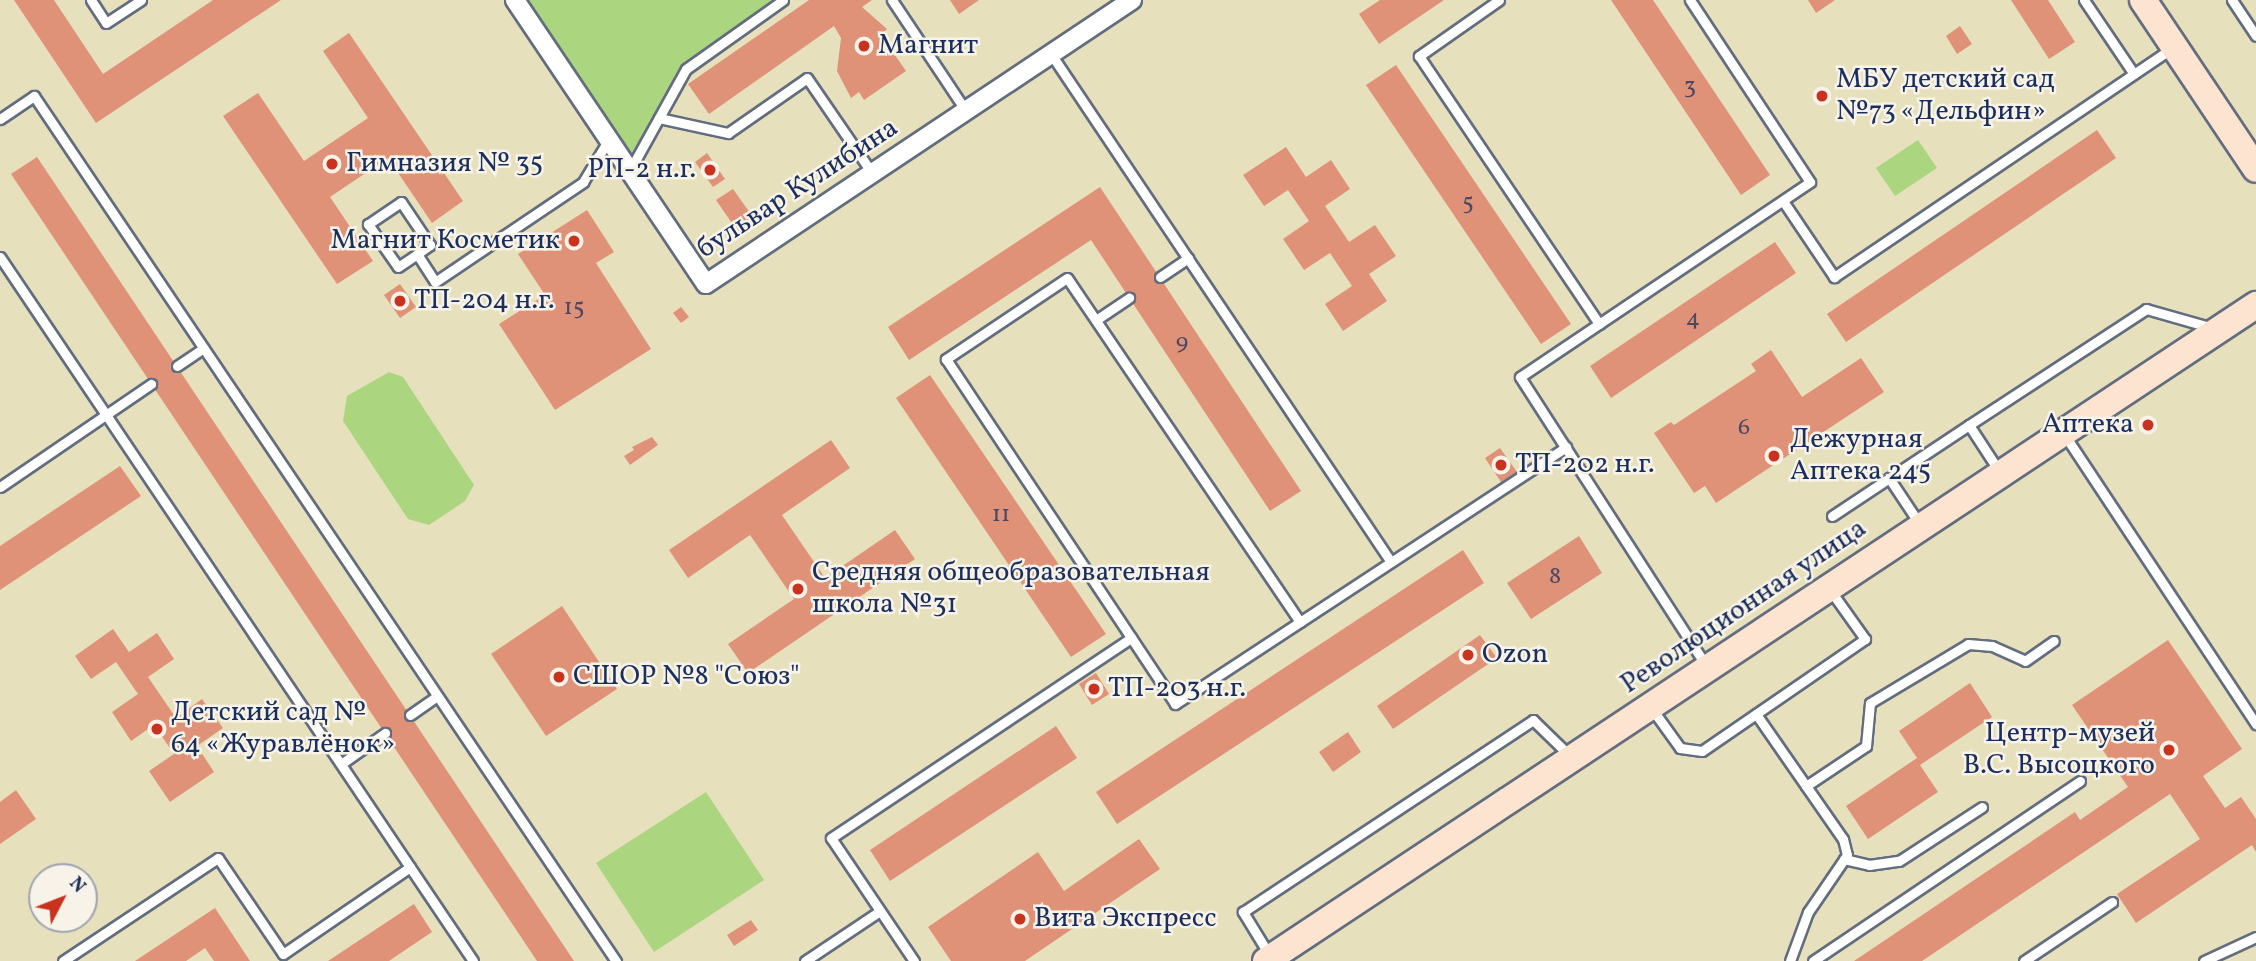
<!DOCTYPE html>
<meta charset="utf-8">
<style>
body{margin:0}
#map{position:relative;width:2256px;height:961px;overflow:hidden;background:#e7e0bc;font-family:Vollkorn,serif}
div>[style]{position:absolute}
.green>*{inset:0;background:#acd580}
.building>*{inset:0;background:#df9277}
.roads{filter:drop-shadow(2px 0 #626d7f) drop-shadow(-2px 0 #626d7f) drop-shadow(0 2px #626d7f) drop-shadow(0 -2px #626d7f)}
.service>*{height:9px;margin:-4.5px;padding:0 4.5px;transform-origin:4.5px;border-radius:4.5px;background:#fff}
.minor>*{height:18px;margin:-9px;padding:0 9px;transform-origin:9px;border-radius:9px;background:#fff}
.secondary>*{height:26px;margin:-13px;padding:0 13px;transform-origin:13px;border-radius:13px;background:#fde4d1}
.dots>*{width:19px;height:19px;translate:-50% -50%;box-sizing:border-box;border:4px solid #f7f3e8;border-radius:50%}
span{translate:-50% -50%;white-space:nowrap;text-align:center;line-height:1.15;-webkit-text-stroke:5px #f7f3e8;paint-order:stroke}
.number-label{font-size:24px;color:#4c4864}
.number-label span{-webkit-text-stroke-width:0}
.poi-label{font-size:28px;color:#1b2f5e}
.left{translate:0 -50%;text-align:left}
.right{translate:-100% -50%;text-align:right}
.street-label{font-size:28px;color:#1b2f5e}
.north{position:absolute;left:28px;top:863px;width:70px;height:70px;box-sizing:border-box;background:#f7f3e8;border:2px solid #9fa5b1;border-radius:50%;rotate:48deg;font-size:19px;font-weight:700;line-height:28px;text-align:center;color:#1b2f5e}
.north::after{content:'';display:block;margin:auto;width:24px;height:32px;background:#c8321e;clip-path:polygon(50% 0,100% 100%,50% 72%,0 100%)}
</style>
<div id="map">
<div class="green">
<div style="clip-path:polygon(518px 0,780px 0,684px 68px,630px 167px)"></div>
<div style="clip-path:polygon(1918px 140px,1937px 168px,1895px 196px,1876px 168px)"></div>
<div style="clip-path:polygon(389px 372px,403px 377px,474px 485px,465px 501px,429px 525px,408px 519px,343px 421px,347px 396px)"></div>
<div style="clip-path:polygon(706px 792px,764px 880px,654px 952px,596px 863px)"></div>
</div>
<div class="building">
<div style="clip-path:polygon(14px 0,54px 0,103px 74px,213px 0,281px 0,96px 123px)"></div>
<div style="clip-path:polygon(809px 0,872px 0,862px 7px,887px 29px,881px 35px,906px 71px,864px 100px,859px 92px,851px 98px,837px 71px,841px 38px,834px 26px,709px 114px,688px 84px)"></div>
<div style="clip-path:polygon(950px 0,979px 0,959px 14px)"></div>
<div style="clip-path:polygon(1380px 0,1444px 0,1379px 44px,1359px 14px)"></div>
<div style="clip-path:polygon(1611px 0,1653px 0,1770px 175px,1741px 195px)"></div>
<div style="clip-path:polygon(1808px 0,1835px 0,1816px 13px)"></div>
<div style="clip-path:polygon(2011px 0,2048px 0,2075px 42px,2049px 59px)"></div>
<div style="clip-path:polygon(1960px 26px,1972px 44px,1957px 54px,1946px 36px)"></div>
<div style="clip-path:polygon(349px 33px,463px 201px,432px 223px,388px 158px,330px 197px,373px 261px,337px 284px,223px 116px,258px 93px,304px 161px,368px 118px,323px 51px)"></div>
<div style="clip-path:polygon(1396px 65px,1571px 324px,1541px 344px,1366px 85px)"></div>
<div style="clip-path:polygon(2097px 130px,2116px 158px,1846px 342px,1827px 314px)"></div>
<div style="clip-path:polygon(1286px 147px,1306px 177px,1331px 160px,1350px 189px,1325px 206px,1349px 242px,1375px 225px,1396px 256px,1369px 274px,1387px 301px,1343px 331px,1325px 304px,1352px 286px,1330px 253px,1304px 270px,1283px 239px,1309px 221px,1288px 190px,1264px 206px,1243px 175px)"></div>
<div style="clip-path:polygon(707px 153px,725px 179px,713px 187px,695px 162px)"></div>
<div style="clip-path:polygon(37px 157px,574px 961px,537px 961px,11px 174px)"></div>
<div style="clip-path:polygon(1100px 187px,1301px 491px,1270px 511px,1091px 240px,909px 360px,888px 327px)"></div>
<div style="clip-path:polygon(733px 189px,755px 220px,738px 232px,716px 200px)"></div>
<div style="clip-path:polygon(587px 210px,614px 252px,596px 263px,651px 349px,555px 410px,499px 324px,545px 295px,518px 254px)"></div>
<div style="clip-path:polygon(1775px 242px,1796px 273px,1611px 398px,1590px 366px)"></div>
<div style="clip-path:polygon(400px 284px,416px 307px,400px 318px,384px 295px)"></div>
<div style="clip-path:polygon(681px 307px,689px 317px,681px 323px,673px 313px)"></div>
<div style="clip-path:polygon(1771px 350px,1802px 397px,1861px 358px,1884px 392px,1716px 503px,1705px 486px,1694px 493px,1654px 433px,1671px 422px,1674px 425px,1756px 371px,1751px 364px)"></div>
<div style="clip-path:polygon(930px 375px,1106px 634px,1071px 657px,896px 398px)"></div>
<div style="clip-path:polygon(652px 437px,658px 445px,630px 465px,624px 456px,634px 450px,632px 447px)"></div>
<div style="clip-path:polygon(831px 440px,850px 468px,782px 515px,825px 578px,895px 530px,915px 559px,748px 673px,728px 644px,794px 599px,750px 535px,688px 578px,669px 550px)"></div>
<div style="clip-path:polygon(1500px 448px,1517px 472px,1501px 482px,1485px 458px)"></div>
<div style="clip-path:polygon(120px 466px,141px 496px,0 590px,0 546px)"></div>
<div style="clip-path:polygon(1579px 536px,1602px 573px,1531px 619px,1507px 583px)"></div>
<div style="clip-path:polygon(1463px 550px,1484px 583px,1117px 824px,1096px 792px)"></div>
<div style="clip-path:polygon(562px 606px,617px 689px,546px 736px,491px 654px)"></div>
<div style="clip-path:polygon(113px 629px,129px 652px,157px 633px,174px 659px,148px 677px,176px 718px,202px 699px,223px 728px,197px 746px,214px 772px,170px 802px,149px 771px,174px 754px,154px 725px,131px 741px,112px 712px,138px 694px,116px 662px,91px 679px,75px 656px)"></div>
<div style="clip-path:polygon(1480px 635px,1497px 658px,1393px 729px,1377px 706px)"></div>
<div style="clip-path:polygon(2168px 640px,2242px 749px,2203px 776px,2225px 808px,2241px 797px,2256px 819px,2256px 852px,2252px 845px,2136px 923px,2117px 894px,2200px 839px,2170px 794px,1922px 961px,1854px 961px,2075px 812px,2080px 820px,2128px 787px,2072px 705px)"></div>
<div style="clip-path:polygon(1096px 673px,1109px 694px,1092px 705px,1079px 684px)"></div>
<div style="clip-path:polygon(1970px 683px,1992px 717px,1920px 765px,1938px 792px,1868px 839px,1846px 806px,1917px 758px,1899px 731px)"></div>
<div style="clip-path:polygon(1056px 726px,1077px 758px,890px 881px,870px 850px)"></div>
<div style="clip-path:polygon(1348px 732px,1361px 752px,1333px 772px,1319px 752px)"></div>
<div style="clip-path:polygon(16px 790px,36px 819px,0 844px,0 802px)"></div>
<div style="clip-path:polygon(1139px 839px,1160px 869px,1025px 961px,951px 961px,928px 927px,1038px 852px,1064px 891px)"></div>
<div style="clip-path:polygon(414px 904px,432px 932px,389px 961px,328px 961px)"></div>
<div style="clip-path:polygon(215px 908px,250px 961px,214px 961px,205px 948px,186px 961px,135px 961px)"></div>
<div style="clip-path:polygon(751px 920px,758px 930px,734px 946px,727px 935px)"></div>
</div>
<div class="roads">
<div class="service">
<div style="left:91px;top:0;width:27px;rotate:57deg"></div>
<div style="left:106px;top:23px;width:42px;rotate:-33.3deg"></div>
<div style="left:892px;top:0;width:133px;rotate:56.3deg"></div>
<div style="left:1499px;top:0;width:98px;rotate:145deg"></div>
<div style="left:1419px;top:56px;width:323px;rotate:56.1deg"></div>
<div style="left:1690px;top:0;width:218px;rotate:56.6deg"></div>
<div style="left:1810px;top:182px;width:349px;rotate:146.1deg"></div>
<div style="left:1520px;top:377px;width:345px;rotate:57.2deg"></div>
<div style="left:2084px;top:0;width:89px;rotate:56deg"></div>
<div style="left:2232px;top:0;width:43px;rotate:56.3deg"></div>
<div style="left:1051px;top:54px;width:611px;rotate:56.21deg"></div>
<div style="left:659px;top:118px;width:71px;rotate:12.3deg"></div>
<div style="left:728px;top:133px;width:96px;rotate:-34.8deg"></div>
<div style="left:807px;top:78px;width:115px;rotate:55.6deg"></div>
<div style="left:0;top:119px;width:41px;rotate:-34.1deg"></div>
<div style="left:34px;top:96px;width:1043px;rotate:56.07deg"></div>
<div style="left:630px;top:170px;width:115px;rotate:-61deg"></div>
<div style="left:686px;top:69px;width:119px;rotate:-35.4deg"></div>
<div style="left:1783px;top:201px;width:92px;rotate:56.1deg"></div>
<div style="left:1834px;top:277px;width:407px;rotate:-34.1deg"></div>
<div style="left:417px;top:254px;width:16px;rotate:-35deg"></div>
<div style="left:430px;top:245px;width:52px;rotate:-124deg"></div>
<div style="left:401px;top:202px;width:40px;rotate:146deg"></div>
<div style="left:368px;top:224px;width:52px;rotate:55.1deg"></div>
<div style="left:398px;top:267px;width:23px;rotate:-34deg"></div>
<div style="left:417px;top:254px;width:33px;rotate:57deg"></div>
<div style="left:435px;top:282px;width:179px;rotate:-34deg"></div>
<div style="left:583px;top:182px;width:50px;rotate:-58.8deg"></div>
<div style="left:0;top:257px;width:848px;rotate:56.1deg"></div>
<div style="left:1160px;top:277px;width:34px;rotate:-34deg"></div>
<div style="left:1096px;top:320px;width:40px;rotate:-34deg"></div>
<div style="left:177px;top:366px;width:32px;rotate:-34deg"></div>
<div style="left:2064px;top:434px;width:348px;rotate:56.5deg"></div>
<div style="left:1999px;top:471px;width:55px;rotate:-123.1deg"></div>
<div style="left:1969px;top:425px;width:212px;rotate:-33.2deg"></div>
<div style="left:2146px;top:309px;width:70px;rotate:15.8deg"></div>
<div style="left:1889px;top:478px;width:54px;rotate:56.3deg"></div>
<div style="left:0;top:487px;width:183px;rotate:-34.3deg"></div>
<div style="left:1832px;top:516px;width:164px;rotate:-33.6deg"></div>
<div style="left:1300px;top:622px;width:415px;rotate:-124.1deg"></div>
<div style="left:1067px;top:278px;width:146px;rotate:146.2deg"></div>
<div style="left:946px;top:359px;width:414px;rotate:56.4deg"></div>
<div style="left:1175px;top:704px;width:468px;rotate:-33.3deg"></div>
<div style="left:1652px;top:709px;width:48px;rotate:54.3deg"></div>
<div style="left:1680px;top:748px;width:22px;rotate:8deg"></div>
<div style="left:1702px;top:751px;width:198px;rotate:-34.5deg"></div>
<div style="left:1865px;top:639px;width:60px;rotate:-125.5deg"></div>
<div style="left:1756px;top:714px;width:152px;rotate:55.2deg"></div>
<div style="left:1843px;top:839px;width:16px;rotate:76deg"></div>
<div style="left:1847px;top:855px;width:69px;rotate:124.4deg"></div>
<div style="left:1808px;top:912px;width:52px;rotate:110.2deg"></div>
<div style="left:410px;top:715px;width:33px;rotate:-35deg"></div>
<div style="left:341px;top:764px;width:54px;rotate:-35.2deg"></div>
<div style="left:1806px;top:786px;width:72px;rotate:-33.7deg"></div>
<div style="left:1866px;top:746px;width:43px;rotate:-84.7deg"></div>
<div style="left:1870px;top:703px;width:114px;rotate:-31deg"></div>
<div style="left:1968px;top:644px;width:24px;rotate:5deg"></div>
<div style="left:1992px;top:646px;width:36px;rotate:24deg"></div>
<div style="left:2025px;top:661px;width:35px;rotate:-35deg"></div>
<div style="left:1844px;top:859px;width:26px;rotate:13deg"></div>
<div style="left:1869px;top:865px;width:30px;rotate:-8deg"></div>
<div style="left:1899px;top:861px;width:99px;rotate:-33deg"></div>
<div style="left:1270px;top:956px;width:52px;rotate:-121.5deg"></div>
<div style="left:1243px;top:912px;width:348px;rotate:-33.5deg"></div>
<div style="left:1533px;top:720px;width:53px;rotate:44.2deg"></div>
<div style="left:63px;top:961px;width:186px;rotate:-33.6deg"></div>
<div style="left:218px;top:858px;width:116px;rotate:55.9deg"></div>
<div style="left:283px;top:954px;width:154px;rotate:-34.4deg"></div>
<div style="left:805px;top:961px;width:90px;rotate:-33.7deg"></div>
<div style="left:914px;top:961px;width:148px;rotate:-124deg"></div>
<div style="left:831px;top:838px;width:361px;rotate:-33.7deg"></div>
<div style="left:1813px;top:961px;width:322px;rotate:-34deg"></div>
<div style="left:2024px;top:961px;width:106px;rotate:-33.8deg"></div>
<div style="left:2204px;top:961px;width:57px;rotate:-24.8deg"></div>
</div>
<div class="minor">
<div style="left:515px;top:0;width:342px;rotate:56.1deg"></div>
<div style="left:706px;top:284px;width:512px;rotate:-33.69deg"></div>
</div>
<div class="secondary">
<div style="left:2143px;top:0;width:203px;rotate:56.2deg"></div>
<div style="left:1266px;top:961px;width:1188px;rotate:-33.53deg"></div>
</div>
</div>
<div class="dots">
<div style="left:864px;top:46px;background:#c8321e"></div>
<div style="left:1822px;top:96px;background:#c8321e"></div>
<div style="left:332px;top:164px;background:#c8321e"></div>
<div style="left:710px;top:170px;background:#c8321e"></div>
<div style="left:574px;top:241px;background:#c8321e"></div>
<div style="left:400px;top:301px;background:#c8321e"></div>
<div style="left:2148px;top:425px;background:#c8321e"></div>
<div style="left:1774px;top:456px;background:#c8321e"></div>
<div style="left:1501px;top:465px;background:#c8321e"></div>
<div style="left:798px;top:589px;background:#c8321e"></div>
<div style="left:1468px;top:655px;background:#c8321e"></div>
<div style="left:559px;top:677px;background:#c8321e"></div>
<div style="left:1094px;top:689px;background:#c8321e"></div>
<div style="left:157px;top:729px;background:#c8321e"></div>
<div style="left:2169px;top:750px;background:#c8321e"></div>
<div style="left:1020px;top:919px;background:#c8321e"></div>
</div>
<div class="number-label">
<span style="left:1690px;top:88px">3</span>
<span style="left:1468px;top:204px">5</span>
<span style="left:574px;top:309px">15</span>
<span style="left:1693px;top:320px">4</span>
<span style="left:1182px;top:344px">9</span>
<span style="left:1744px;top:429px">6</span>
<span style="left:1001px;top:516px">11</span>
<span style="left:1555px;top:578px">8</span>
</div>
<div class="poi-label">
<span class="left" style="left:878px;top:46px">Магнит</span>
<span class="left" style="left:1836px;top:96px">МБУ детский сад<br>№73 «Дельфин»</span>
<span class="left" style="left:346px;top:164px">Гимназия № 35</span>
<span class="right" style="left:696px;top:170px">РП-2 н.г.</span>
<span class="right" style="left:560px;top:241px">Магнит Косметик</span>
<span class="left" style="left:414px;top:301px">ТП-204 н.г.</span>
<span class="right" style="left:2134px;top:425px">Аптека</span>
<span class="left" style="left:1790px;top:456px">Дежурная<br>Аптека 245</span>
<span class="left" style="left:1515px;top:465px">ТП-202 н.г.</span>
<span class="left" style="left:812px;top:589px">Средняя общеобразовательная<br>школа №31</span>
<span class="left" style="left:1482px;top:655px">Ozon</span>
<span class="left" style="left:573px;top:677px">СШОР №8 "Союз"</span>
<span class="left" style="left:1108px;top:689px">ТП-203 н.г.</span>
<span class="left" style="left:171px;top:729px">Детский сад №<br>64 «Журавлёнок»</span>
<span class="right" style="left:2155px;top:750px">Центр-музей<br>В.С. Высоцкого</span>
<span class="left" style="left:1034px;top:919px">Вита Экспресс</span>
</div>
<div class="street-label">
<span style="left:798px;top:189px;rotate:-33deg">бульвар Кулибина</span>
<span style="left:1744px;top:607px;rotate:-34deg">Революционная улица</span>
</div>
<div class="north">N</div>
</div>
